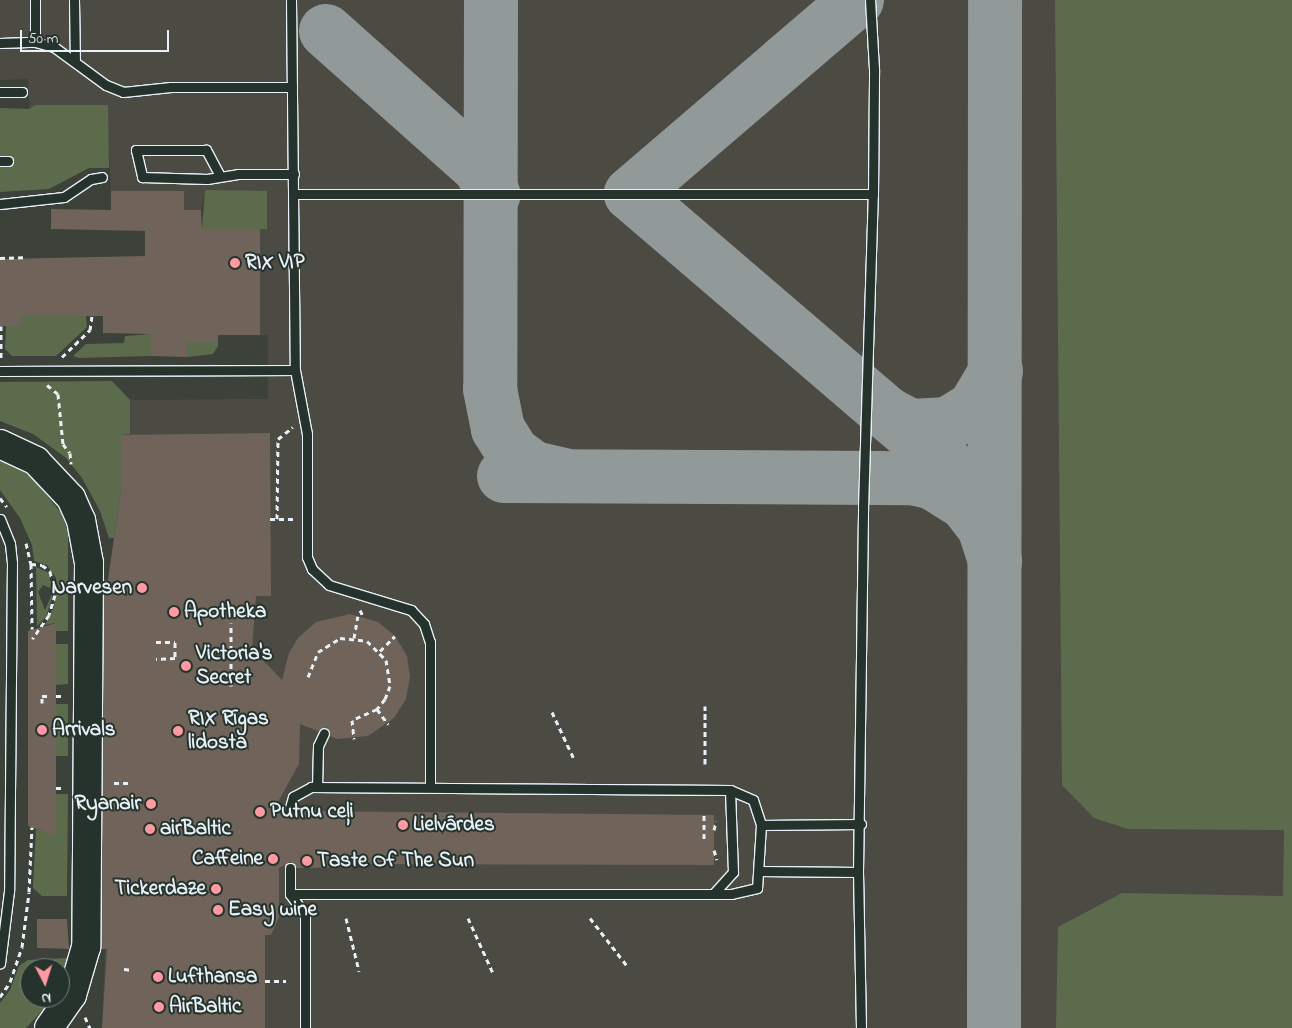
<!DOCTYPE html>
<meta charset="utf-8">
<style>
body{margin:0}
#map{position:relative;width:1292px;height:1028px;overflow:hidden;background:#3c413a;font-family:"Indie Flower",sans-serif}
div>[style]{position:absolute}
.built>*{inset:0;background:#4b4b44}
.green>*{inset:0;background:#5c6b4c}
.taxiway>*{height:54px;margin:-27px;padding:0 27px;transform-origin:27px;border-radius:27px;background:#929999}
.building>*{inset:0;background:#6f635a}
.path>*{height:3px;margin-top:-1.5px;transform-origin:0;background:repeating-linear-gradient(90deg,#e8f1f8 0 5px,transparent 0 9px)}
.roads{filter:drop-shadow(1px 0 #e8f1f8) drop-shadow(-1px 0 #e8f1f8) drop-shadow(0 1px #e8f1f8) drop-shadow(0 -1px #e8f1f8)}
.lane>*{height:9px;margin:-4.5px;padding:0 4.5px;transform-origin:4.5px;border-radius:4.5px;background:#26332d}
.primary>*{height:28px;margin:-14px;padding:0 14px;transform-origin:14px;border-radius:14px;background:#26332d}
.dots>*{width:14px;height:14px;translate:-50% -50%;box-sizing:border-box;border:2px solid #26332d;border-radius:50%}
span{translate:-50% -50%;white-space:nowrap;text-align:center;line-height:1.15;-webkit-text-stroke:4px #26332d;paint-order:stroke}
.poi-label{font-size:21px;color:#e8f1f8;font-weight:700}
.left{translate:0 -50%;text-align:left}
.right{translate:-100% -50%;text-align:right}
.north{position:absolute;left:20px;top:958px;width:50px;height:50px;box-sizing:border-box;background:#26332d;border:1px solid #747f7e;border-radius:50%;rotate:175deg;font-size:14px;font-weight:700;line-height:20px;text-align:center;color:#e8f1f8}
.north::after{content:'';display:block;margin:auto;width:18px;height:22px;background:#ff9aa2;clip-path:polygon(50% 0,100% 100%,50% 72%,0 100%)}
.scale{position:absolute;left:20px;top:30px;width:149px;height:22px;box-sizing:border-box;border:2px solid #e8f1f8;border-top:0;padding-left:6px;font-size:15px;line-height:18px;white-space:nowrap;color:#e8f1f8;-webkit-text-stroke:4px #26332d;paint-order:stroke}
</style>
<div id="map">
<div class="built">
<div style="clip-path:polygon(0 0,1292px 0,1292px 1028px,102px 1028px,121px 553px,112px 553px,121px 489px,121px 435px,130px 434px,130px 400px,268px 399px,268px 335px,260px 335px,260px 229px,267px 229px,205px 190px,201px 210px,184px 210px,183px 191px,111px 191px,108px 133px,31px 135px,28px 79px,0 80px)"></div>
</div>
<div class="green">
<div style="clip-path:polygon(1055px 0,1292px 0,1292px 1028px,1056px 1028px,1058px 927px,1122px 893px,1283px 896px,1284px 830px,1128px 829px,1094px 818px,1062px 785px)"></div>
<div style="clip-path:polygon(35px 105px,108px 105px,109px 168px,89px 168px,49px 189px,0 192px,0 108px,29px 109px)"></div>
<div style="clip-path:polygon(205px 190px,267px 191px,267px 229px,202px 229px)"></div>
<div style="clip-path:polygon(21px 316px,86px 316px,87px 327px,56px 356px,12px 356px,5px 349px,6px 326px,20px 326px)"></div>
<div style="clip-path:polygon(151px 334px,151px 356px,79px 358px,73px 356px,86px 344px,124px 343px,125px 336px)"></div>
<div style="clip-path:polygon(187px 342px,218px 342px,218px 346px,213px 354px,187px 357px)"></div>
<div style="clip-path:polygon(112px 381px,130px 400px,130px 434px,121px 435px,121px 489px,114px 538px,109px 538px,100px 511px,82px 478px,66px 458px,33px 434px,0 421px,0 382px)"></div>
<div style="clip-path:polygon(0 459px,31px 476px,61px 513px,68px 531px,68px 631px,56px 631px,55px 623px,45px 625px,54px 607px,56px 578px,47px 565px,34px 561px,32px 545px,20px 518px,0 490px)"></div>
<div style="clip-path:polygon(evenodd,36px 567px,49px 573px,53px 595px,46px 617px,37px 626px,36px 567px,43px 585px,50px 588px,52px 594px,45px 610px,38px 592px,43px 585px)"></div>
<div style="clip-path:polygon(56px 644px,68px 644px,68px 684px,56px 685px)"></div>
<div style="clip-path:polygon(56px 704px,68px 704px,68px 756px,56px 756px)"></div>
<div style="clip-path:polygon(56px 794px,68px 794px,67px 896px,42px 896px,33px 888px,36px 829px,56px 835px)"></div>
<div style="clip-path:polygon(67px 958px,60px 987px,60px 968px,30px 968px,30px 998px,54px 998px,26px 1028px,0 1028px,0 1003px,10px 990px,19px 966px,28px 960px)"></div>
</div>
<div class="taxiway">
<div style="left:491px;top:0;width:389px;rotate:90.1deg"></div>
<div style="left:490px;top:389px;width:41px;rotate:78.7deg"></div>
<div style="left:498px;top:429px;width:28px;rotate:58deg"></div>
<div style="left:513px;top:453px;width:26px;rotate:36deg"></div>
<div style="left:534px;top:468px;width:31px;rotate:13deg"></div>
<div style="left:857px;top:0;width:298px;rotate:139.4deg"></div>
<div style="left:631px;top:194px;width:338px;rotate:40.6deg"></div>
<div style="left:326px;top:31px;width:206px;rotate:41.7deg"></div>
<div style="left:480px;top:168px;width:30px;rotate:63deg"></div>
<div style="left:949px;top:466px;width:80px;rotate:-139.6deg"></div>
<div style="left:888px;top:414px;width:26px;rotate:28deg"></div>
<div style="left:911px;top:426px;width:37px;rotate:-3deg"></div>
<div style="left:948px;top:424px;width:31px;rotate:-32deg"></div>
<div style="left:974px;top:408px;width:43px;rotate:-59.3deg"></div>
<div style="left:504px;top:476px;width:408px;rotate:0.3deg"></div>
<div style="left:912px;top:478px;width:22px;rotate:13deg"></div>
<div style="left:933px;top:483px;width:39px;rotate:32deg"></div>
<div style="left:966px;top:504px;width:29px;rotate:52deg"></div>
<div style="left:984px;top:527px;width:36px;rotate:72deg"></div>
<div style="left:994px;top:1028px;width:1028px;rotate:-89.94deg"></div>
</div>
<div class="building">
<div style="clip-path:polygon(111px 191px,184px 191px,184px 210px,201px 210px,202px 229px,260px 229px,260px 335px,218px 335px,218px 342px,187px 342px,187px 357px,151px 356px,151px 334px,103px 333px,103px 316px,21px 316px,21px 326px,0 326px,0 259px,145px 256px,145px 231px,51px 229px,51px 209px,111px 210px)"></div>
<div style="clip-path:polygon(270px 433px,271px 596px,256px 596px,252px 649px,282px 680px,289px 653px,298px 638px,316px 622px,350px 614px,378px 622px,395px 636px,407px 656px,410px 677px,406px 699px,394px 718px,368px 736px,337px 739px,330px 736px,326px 727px,318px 731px,300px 724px,299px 764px,273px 811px,283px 811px,290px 817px,295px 811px,714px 815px,714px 865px,352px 864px,351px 867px,305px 868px,296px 868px,290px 862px,279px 868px,279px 917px,271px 935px,265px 935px,265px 1028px,102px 1028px,107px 949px,101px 949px,104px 580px,108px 580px,121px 489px,121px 435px)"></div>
<div style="clip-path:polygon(56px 623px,56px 836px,28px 826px,28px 631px)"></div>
<div style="clip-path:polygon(37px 919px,67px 919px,69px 949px,37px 948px)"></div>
</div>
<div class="path">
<div style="left:0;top:258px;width:24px;rotate:-2deg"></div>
<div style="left:1px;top:326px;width:32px;rotate:90deg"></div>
<div style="left:62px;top:357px;width:39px;rotate:-44deg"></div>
<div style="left:90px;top:330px;width:14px;rotate:-82deg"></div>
<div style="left:47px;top:385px;width:14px;rotate:39deg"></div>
<div style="left:58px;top:394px;width:50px;rotate:84.3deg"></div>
<div style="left:63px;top:444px;width:11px;rotate:52deg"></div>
<div style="left:70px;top:453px;width:11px;rotate:85deg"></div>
<div style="left:0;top:498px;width:11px;rotate:52deg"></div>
<div style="left:270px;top:519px;width:25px"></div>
<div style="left:277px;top:519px;width:80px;rotate:-89.3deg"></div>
<div style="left:278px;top:439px;width:19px;rotate:-39deg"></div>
<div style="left:26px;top:543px;width:22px;rotate:77deg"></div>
<div style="left:31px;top:564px;width:65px;rotate:89.1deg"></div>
<div style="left:31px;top:564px;width:11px;rotate:5deg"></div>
<div style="left:42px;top:565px;width:10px;rotate:37deg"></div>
<div style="left:50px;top:571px;width:25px;rotate:78deg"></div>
<div style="left:55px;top:595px;width:21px;rotate:107deg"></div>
<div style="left:49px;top:615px;width:29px;rotate:125deg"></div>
<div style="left:360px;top:610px;width:9px;rotate:63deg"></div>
<div style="left:354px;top:638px;width:22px;rotate:-80deg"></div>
<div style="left:156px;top:642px;width:19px"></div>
<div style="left:175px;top:642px;width:16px;rotate:90deg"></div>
<div style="left:175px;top:658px;width:19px;rotate:177deg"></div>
<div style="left:380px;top:651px;width:21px;rotate:-45deg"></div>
<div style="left:308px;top:677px;width:27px;rotate:-68deg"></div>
<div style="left:318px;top:652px;width:26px;rotate:-32deg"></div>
<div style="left:340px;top:638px;width:27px;rotate:6deg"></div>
<div style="left:367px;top:641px;width:27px;rotate:45deg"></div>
<div style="left:386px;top:660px;width:26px;rotate:81deg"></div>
<div style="left:390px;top:686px;width:14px;rotate:111deg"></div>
<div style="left:385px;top:699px;width:13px;rotate:129deg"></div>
<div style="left:377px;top:709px;width:27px;rotate:156deg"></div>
<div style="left:352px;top:720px;width:19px;rotate:84deg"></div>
<div style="left:231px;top:686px;width:63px;rotate:-90deg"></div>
<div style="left:56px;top:696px;width:9px"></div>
<div style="left:42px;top:703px;width:7px;rotate:-90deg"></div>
<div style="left:42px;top:696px;width:9px"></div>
<div style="left:377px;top:709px;width:19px;rotate:54deg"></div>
<div style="left:552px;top:712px;width:54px;rotate:64.9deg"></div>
<div style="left:705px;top:764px;width:58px;rotate:-90deg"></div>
<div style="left:114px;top:783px;width:16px"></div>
<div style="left:56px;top:788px;width:8px"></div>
<div style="left:704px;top:815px;width:24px;rotate:90deg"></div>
<div style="left:714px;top:830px;width:9px;rotate:-77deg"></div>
<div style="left:714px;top:850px;width:10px;rotate:73deg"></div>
<div style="left:346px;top:918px;width:55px;rotate:76.2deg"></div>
<div style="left:468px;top:918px;width:60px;rotate:65.6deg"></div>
<div style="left:590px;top:918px;width:62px;rotate:52.2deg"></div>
<div style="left:124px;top:969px;width:9px;rotate:6deg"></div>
<div style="left:265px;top:981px;width:21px"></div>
<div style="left:0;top:997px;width:18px;rotate:-56deg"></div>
<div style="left:10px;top:982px;width:37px;rotate:-71deg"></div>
<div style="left:22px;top:947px;width:55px;rotate:-82.7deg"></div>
<div style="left:29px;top:892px;width:65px;rotate:-87.4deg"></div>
<div style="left:85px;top:1017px;width:12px;rotate:66deg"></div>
</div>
<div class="roads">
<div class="lane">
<div style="left:35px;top:0;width:42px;rotate:90deg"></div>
<div style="left:74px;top:0;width:62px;rotate:89.1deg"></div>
<div style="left:291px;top:0;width:370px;rotate:89.4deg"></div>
<div style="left:295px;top:370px;width:65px;rotate:79.4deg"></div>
<div style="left:307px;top:434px;width:123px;rotate:90deg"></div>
<div style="left:307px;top:557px;width:13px;rotate:67deg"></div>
<div style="left:312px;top:569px;width:23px;rotate:43deg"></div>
<div style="left:329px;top:585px;width:86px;rotate:17deg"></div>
<div style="left:411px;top:610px;width:19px;rotate:47deg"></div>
<div style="left:424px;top:624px;width:19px;rotate:72deg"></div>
<div style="left:430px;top:642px;width:145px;rotate:90deg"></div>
<div style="left:0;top:43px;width:35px;rotate:-2deg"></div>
<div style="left:35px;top:42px;width:20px;rotate:15deg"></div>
<div style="left:54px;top:47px;width:64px;rotate:36.2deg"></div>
<div style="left:106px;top:85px;width:18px;rotate:22deg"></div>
<div style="left:123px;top:92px;width:48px;rotate:-5.9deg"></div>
<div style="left:171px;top:87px;width:121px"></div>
<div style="left:0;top:92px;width:22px"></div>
<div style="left:0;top:161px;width:8px"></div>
<div style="left:220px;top:176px;width:30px;rotate:-118deg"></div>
<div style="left:206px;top:150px;width:70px;rotate:180deg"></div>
<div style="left:136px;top:150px;width:28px;rotate:77deg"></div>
<div style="left:142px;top:177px;width:65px;rotate:1.8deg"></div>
<div style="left:207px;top:179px;width:31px;rotate:-9deg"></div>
<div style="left:238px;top:174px;width:56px"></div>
<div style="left:295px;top:194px;width:578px"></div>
<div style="left:0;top:204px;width:64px;rotate:-6.2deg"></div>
<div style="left:64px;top:197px;width:32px;rotate:-34deg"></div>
<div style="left:91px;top:179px;width:11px;rotate:-10deg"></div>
<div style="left:0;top:371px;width:295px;rotate:-0.2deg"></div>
<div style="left:0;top:519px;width:27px;rotate:68deg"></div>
<div style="left:10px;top:544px;width:19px;rotate:84deg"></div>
<div style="left:12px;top:563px;width:328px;rotate:90.5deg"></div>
<div style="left:9px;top:891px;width:73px;rotate:97.1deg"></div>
<div style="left:317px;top:787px;width:41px;rotate:-88.6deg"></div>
<div style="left:318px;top:746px;width:14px;rotate:-65deg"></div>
<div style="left:289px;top:811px;width:15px;rotate:-74deg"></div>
<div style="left:293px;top:797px;width:21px;rotate:-29deg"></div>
<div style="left:311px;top:787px;width:419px;rotate:0.4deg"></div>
<div style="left:730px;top:790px;width:25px;rotate:23deg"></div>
<div style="left:753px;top:800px;width:26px;rotate:72deg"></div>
<div style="left:761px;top:825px;width:63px;rotate:93.6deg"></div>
<div style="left:757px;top:888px;width:27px;rotate:167deg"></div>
<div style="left:731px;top:894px;width:441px;rotate:180deg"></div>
<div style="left:761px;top:825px;width:100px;rotate:-0.6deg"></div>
<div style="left:290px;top:868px;width:26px;rotate:90deg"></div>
<div style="left:290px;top:894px;width:26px;rotate:54deg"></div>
<div style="left:305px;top:915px;width:113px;rotate:90deg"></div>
<div style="left:759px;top:871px;width:99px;rotate:0.6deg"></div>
<div style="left:715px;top:892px;width:27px;rotate:-48deg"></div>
<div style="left:733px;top:872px;width:82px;rotate:-92.1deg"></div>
<div style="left:861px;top:1028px;width:156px;rotate:-91.1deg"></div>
<div style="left:858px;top:872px;width:364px;rotate:-89.2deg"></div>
<div style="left:863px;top:508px;width:314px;rotate:-88.2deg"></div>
<div style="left:873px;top:194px;width:125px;rotate:-89.5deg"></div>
<div style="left:874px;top:69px;width:69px;rotate:-93.3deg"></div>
</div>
<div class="primary">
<div style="left:0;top:444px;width:40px;rotate:25deg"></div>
<div style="left:36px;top:461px;width:51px;rotate:46.6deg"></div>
<div style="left:71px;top:498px;width:24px;rotate:66deg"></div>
<div style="left:81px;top:520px;width:44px;rotate:79.5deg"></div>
<div style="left:89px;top:563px;width:384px;rotate:90.4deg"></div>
<div style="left:86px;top:947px;width:50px;rotate:106.3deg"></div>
<div style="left:72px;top:995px;width:40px;rotate:124.9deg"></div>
</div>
</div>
<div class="dots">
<div style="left:235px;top:263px;background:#ff9aa2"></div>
<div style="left:142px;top:588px;background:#ff9aa2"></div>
<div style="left:174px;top:612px;background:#ff9aa2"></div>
<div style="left:186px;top:666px;background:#ff9aa2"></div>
<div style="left:42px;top:730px;background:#ff9aa2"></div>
<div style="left:178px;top:731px;background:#ff9aa2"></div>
<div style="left:151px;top:804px;background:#ff9aa2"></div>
<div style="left:260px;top:812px;background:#ff9aa2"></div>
<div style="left:403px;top:825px;background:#ff9aa2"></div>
<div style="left:150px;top:829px;background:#ff9aa2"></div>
<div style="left:273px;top:859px;background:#ff9aa2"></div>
<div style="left:307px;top:861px;background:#ff9aa2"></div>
<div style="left:216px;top:889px;background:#ff9aa2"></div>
<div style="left:218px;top:910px;background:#ff9aa2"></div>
<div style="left:158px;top:977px;background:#ff9aa2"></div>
<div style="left:159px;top:1007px;background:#ff9aa2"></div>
</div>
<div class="poi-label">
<span class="left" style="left:245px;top:263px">RIX VIP</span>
<span class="right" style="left:132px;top:588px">Narvesen</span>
<span class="left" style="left:184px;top:612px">Apotheka</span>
<span class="left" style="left:196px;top:666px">Victoria's<br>Secret</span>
<span class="left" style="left:188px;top:731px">RIX Rīgas<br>lidosta</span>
<span class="left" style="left:52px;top:730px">Arrivals</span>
<span class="right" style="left:141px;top:804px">Ryanair</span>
<span class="left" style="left:270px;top:812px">Putnu ceļi</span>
<span class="left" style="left:413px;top:825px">Lielvārdes</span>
<span class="left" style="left:160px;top:829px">airBaltic</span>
<span class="right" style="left:263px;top:859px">Caffeine</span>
<span class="left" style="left:317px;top:861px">Taste Of The Sun</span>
<span class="right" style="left:206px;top:889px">Tickerdaze</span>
<span class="left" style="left:228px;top:910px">Easy wine</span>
<span class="left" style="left:168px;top:977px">Lufthansa</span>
<span class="left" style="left:169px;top:1007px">AirBaltic</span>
</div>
<div class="north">N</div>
<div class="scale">50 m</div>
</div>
